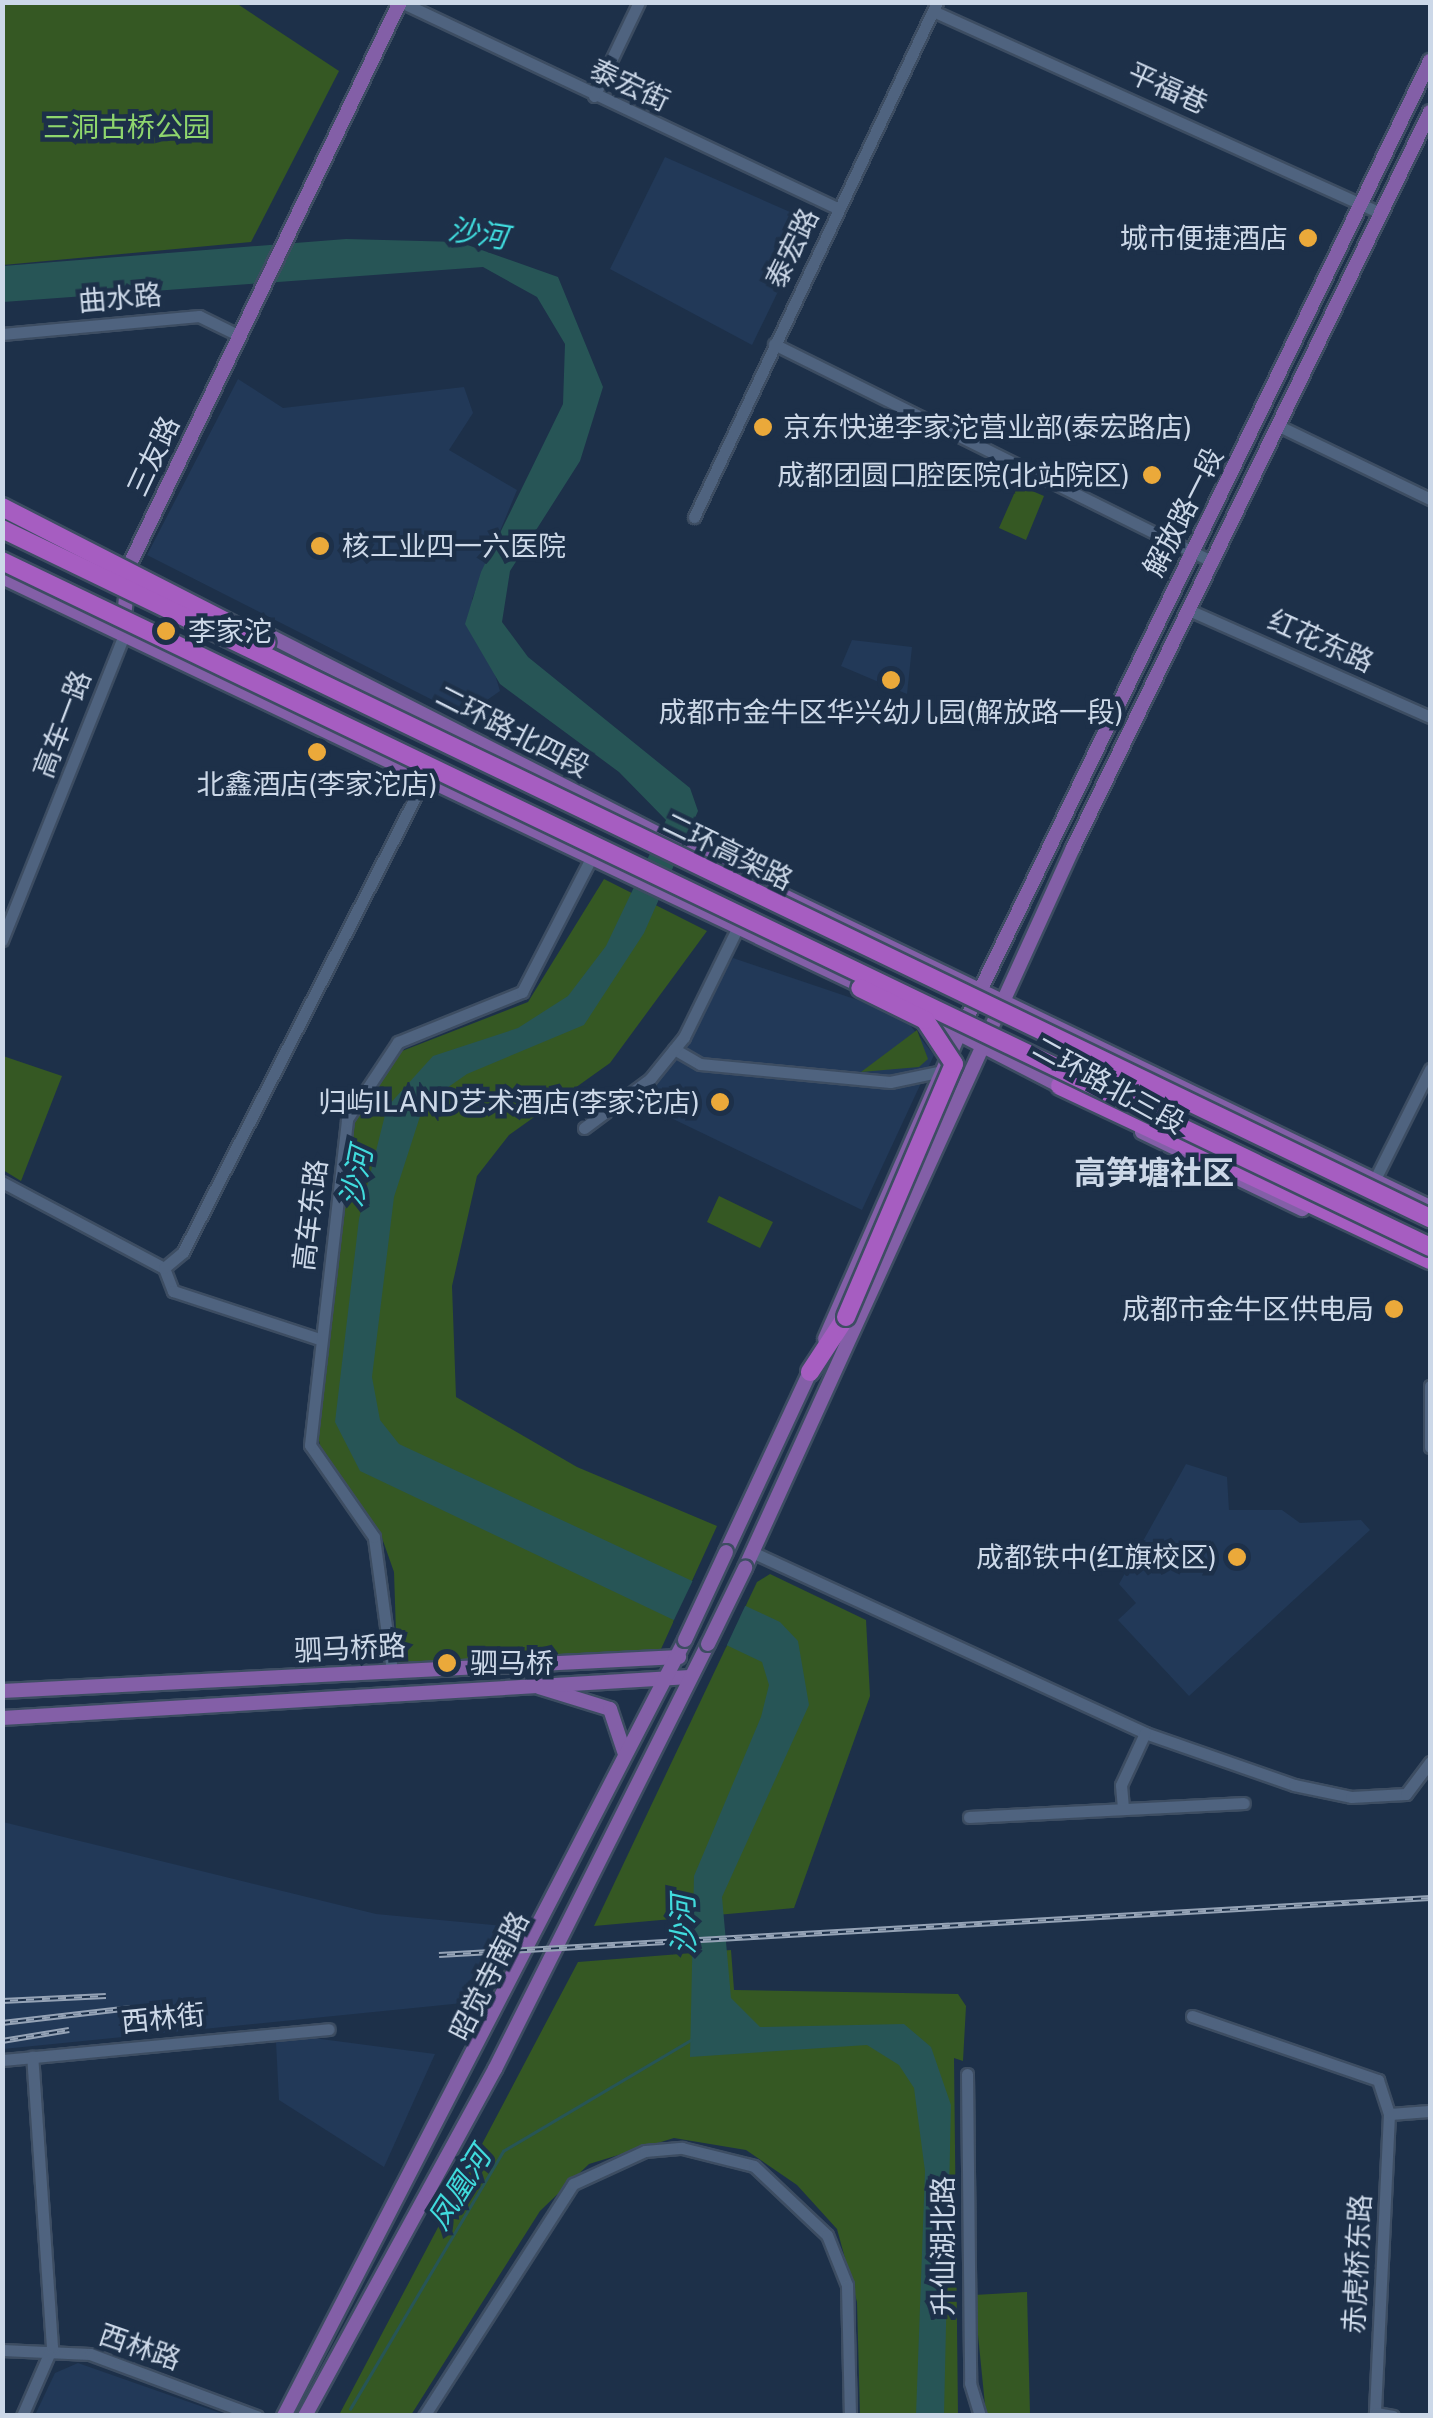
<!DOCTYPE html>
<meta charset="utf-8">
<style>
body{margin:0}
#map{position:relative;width:1433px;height:2418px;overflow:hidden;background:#1d3049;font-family:"Public Sans","Noto Sans SC",sans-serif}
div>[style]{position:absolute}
.built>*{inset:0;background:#223958}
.green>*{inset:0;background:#355823}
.water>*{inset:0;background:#275556}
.pier>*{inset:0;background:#1d3049}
.stream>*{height:2.5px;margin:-1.25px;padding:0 1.25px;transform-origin:1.25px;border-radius:1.25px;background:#275556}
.roads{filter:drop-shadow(2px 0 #3d4d62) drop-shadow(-2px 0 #3d4d62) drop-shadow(0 2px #3d4d62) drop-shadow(0 -2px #3d4d62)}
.minor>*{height:11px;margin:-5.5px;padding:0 5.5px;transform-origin:5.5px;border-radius:5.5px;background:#4f637f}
.major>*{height:14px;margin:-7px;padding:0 7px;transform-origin:7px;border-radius:7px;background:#835fa7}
.highway>*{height:18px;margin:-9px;padding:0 9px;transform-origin:9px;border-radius:9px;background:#a65dc1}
.rail>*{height:6px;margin-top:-3px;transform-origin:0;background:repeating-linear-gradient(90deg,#1d3049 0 8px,#95a3b6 0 16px);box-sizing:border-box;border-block:2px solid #95a3b6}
.bridges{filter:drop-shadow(2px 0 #3d4d62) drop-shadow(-2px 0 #3d4d62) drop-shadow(0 2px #3d4d62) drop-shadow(0 -2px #3d4d62)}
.major-bridge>*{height:14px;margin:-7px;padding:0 7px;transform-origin:7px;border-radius:7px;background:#835fa7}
.highway-bridge>*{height:18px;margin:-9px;padding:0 9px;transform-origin:9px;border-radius:9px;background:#a65dc1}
.dots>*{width:28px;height:28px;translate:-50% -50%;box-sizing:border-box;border:5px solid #1d3049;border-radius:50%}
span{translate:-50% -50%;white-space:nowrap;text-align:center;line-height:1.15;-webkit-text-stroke:9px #1d3049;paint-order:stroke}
.street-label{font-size:28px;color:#ccd8e8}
.park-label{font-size:28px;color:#8fd66d}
.poi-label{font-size:28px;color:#ccd8e8}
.right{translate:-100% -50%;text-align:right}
.left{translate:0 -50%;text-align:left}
.water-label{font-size:30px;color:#40dbdd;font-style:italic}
.quarter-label{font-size:32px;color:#ccd8e8;font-weight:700}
.frame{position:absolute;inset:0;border:5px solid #ccd8e8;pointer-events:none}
</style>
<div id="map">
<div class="built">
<div style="clip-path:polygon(665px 157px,790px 212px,802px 242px,752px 345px,610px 269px)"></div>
<div style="clip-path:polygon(238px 379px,283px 408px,464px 387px,473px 413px,449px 450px,517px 490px,472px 599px,500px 691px,464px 716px,147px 555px)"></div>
<div style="clip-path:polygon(852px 640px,912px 647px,907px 694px,841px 666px)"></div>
<div style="clip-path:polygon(733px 958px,902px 1015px,934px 1055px,862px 1210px,644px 1105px)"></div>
<div style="clip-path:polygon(1186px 1464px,1227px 1477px,1229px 1510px,1282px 1510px,1300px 1523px,1361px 1520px,1370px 1530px,1189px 1696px,1118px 1620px,1136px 1603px,1119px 1584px)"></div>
<div style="clip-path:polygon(3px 1822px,376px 1914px,504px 1926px,483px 2001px,3px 2049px)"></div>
<div style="clip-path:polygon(298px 2036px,435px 2054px,384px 2167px,279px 2100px,276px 2042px)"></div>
<div style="clip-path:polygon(78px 2363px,226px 2415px,35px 2415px,55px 2373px)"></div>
</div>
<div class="green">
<div style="clip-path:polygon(2px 3px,236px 3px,339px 71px,251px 242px,3px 265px)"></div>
<div style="clip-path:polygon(1018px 485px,1044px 496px,1026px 540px,999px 528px)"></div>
<div style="clip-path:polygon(604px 879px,707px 931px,610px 1063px,509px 1135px,477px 1176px,452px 1286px,456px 1397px,577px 1467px,717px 1526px,661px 1649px,397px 1664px,394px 1572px,382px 1538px,324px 1462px,317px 1432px,352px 1126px,402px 1051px,528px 1002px)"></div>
<div style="clip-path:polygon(917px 1030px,928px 1059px,919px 1067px,861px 1072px)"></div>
<div style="clip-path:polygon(3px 1056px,62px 1076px,21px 1181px,3px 1170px)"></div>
<div style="clip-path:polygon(719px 1196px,773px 1222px,760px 1248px,707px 1222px)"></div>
<div style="clip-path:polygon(770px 1574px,866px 1620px,870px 1696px,794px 1908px,594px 1926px,757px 1582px)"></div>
<div style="clip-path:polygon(731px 1950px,734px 1990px,958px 1994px,966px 2006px,963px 2061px,954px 2058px,958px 2415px,860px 2415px,857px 2302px,837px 2229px,797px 2185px,746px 2150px,674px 2138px,589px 2164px,540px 2211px,411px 2415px,339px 2415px,578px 1962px)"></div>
<div style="clip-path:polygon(1027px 2292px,1030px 2415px,986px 2415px,974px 2295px)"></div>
</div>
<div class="water">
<div style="clip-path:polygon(346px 239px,459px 242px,558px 277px,603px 387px,580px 461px,510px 571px,502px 622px,528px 657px,690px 788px,698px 811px,644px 933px,584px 1025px,467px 1074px,424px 1104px,394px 1197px,372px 1377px,380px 1420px,399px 1444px,780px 1622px,798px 1641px,809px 1705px,722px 1897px,731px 1998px,760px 2027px,904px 2024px,931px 2047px,951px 2105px,944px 2415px,916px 2415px,925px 2171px,914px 2088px,899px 2065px,867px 2045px,690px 2057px,694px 1876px,761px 1717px,769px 1685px,762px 1662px,360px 1471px,335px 1422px,359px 1219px,387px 1107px,433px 1056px,518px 1028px,568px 996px,606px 946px,666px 820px,619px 772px,500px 684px,465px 624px,481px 572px,563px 404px,565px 344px,537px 297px,483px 267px,3px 302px,3px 266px)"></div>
</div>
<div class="pier">
<div style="clip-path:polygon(694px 1578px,747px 1602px,726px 1647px,673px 1622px)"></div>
</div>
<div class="stream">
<div style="left:350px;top:2409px;width:300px;rotate:-59.3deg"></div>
<div style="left:503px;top:2151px;width:218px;rotate:-30.6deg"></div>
</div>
<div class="roads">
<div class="minor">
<div style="left:401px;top:2px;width:484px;rotate:25.3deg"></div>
<div style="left:933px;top:11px;width:491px;rotate:24.3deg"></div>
<div style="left:594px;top:96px;width:104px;rotate:-64.4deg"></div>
<div style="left:2px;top:334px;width:198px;rotate:-5.2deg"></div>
<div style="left:199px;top:316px;width:43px;rotate:26deg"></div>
<div style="left:774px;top:344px;width:490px;rotate:26.4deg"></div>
<div style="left:1279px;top:426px;width:168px;rotate:25.8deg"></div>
<div style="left:694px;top:517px;width:569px;rotate:-64.74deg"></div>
<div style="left:1191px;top:611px;width:261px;rotate:23.9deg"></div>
<div style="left:2px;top:940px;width:325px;rotate:-68.2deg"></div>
<div style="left:674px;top:1049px;width:30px;rotate:30deg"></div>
<div style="left:700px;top:1064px;width:191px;rotate:5.4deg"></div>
<div style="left:890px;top:1082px;width:53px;rotate:-11.9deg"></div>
<div style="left:584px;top:1128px;width:82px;rotate:-36.6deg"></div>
<div style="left:650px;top:1079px;width:54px;rotate:-51deg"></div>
<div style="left:684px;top:1037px;width:123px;rotate:-63.9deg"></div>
<div style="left:1375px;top:1179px;width:123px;rotate:-63.4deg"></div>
<div style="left:2px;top:1182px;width:183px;rotate:28deg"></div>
<div style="left:164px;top:1268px;width:25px;rotate:69deg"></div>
<div style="left:173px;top:1291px;width:154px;rotate:18.2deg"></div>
<div style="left:164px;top:1268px;width:25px;rotate:-40deg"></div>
<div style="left:183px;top:1252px;width:530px;rotate:-62.95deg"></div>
<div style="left:1430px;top:1386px;width:61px;rotate:90deg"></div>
<div style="left:752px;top:1552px;width:433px;rotate:24.7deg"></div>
<div style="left:1145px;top:1733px;width:158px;rotate:19.2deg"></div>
<div style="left:1294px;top:1785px;width:58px;rotate:11.9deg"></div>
<div style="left:1351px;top:1797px;width:55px;rotate:-3.1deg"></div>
<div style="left:1406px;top:1794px;width:40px;rotate:-53deg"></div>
<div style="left:392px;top:1671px;width:135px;rotate:-97.7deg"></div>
<div style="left:374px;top:1537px;width:112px;rotate:-124.8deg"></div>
<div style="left:310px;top:1445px;width:328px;rotate:-83.5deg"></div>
<div style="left:347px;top:1119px;width:92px;rotate:-56.5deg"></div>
<div style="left:398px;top:1042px;width:134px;rotate:-22deg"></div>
<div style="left:522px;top:992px;width:148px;rotate:-62.7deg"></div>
<div style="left:1123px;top:1808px;width:23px;rotate:-95deg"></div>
<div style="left:1121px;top:1785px;width:57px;rotate:-65.2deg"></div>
<div style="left:969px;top:1817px;width:275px;rotate:-2.9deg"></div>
<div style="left:1192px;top:2016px;width:197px;rotate:19deg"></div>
<div style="left:1378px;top:2080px;width:36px;rotate:72deg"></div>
<div style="left:1389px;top:2114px;width:302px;rotate:92.7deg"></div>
<div style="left:2px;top:2060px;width:328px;rotate:-5.4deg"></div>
<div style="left:967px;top:2074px;width:309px;rotate:89.4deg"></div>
<div style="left:970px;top:2383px;width:34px;rotate:73deg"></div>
<div style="left:1389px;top:2114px;width:41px;rotate:-4.2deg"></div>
<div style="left:2px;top:2350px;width:88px;rotate:2.6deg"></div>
<div style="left:90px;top:2354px;width:178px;rotate:20.4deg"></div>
<div style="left:1376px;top:2413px;width:17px;rotate:10deg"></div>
<div style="left:22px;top:2416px;width:75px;rotate:-66.5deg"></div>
<div style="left:52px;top:2347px;width:291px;rotate:-93.9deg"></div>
<div style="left:424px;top:2416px;width:276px;rotate:-57.3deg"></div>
<div style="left:573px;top:2184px;width:79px;rotate:-24.6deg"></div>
<div style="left:645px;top:2151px;width:37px;rotate:-5deg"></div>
<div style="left:682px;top:2148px;width:74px;rotate:14deg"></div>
<div style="left:754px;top:2166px;width:100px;rotate:43.4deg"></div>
<div style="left:827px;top:2235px;width:54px;rotate:68.2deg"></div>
<div style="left:847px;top:2285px;width:131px;rotate:88.7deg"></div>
</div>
<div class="major">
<div style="left:2px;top:577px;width:961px;rotate:25.45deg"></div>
<div style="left:123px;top:629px;width:63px;rotate:-84.6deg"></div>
<div style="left:129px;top:566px;width:626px;rotate:-64.34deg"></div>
<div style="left:258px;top:630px;width:497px;rotate:27deg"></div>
<div style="left:701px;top:856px;width:809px;rotate:25.71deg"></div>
<div style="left:921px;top:1014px;width:163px;rotate:27.3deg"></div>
<div style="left:1142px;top:1132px;width:178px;rotate:25.7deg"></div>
<div style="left:825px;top:1339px;width:335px;rotate:-66.3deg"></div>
<div style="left:960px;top:1032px;width:1079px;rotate:-64.17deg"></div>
<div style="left:726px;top:1552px;width:208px;rotate:-65deg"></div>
<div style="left:745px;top:1568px;width:791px;rotate:-65.51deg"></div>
<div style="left:1073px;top:848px;width:818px;rotate:-64.12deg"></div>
<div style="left:539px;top:1687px;width:74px;rotate:17.2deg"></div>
<div style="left:610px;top:1709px;width:47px;rotate:71.6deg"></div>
<div style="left:2px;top:1691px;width:678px;rotate:-2.88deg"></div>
<div style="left:2px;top:1718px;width:689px;rotate:-3.41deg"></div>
<div style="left:284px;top:2416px;width:873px;rotate:-62.67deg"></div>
<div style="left:305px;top:2416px;width:396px;rotate:-61.3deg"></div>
<div style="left:495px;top:2069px;width:475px;rotate:-63.4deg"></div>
</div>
<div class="highway">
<div style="left:1060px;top:1086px;width:409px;rotate:25.2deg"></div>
<div style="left:810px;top:1372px;width:66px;rotate:-56.8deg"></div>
</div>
</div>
<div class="rail">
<div style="left:439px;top:1955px;width:993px;rotate:-3.29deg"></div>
<div style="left:2px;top:2001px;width:104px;rotate:-2.8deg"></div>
<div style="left:2px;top:2023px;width:130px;rotate:-6.6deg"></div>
<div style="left:2px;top:2041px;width:68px;rotate:-9.3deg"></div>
</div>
<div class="bridges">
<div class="major-bridge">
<div style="left:685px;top:1640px;width:97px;rotate:-65deg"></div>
<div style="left:708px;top:1644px;width:85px;rotate:-64deg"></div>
</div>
<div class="highway-bridge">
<div style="left:2px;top:507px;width:297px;rotate:27.1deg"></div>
<div style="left:2px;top:529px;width:1586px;rotate:25.76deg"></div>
<div style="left:2px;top:561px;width:1584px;rotate:25.66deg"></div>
<div style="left:846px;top:1317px;width:275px;rotate:-66.9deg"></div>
<div style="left:954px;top:1064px;width:53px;rotate:-123.4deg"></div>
<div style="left:925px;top:1020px;width:72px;rotate:-153.8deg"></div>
</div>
</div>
<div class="dots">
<div style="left:1308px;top:238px;background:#eba93a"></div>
<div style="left:763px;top:427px;background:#eba93a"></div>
<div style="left:1152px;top:475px;background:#eba93a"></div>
<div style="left:320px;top:546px;background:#eba93a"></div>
<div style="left:166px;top:631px;background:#eba93a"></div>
<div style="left:891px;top:680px;background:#eba93a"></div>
<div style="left:317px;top:752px;background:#eba93a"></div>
<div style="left:720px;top:1102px;background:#eba93a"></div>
<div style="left:1394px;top:1309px;background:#eba93a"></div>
<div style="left:1237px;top:1557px;background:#eba93a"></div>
<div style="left:447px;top:1663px;background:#eba93a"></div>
</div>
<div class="street-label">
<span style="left:630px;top:85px;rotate:25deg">泰宏街</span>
<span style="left:1168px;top:88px;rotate:24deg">平福巷</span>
<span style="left:792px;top:248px;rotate:-64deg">泰宏路</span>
<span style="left:120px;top:298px;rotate:-5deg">曲水路</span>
<span style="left:153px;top:456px;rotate:-65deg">三友路</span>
<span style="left:1183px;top:512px;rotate:-63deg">解放路一段</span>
<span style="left:1321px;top:641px;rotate:24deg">红花东路</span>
<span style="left:62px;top:724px;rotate:-69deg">高车一路</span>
<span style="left:513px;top:731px;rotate:27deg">二环路北四段</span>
<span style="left:728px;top:851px;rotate:26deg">二环高架路</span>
<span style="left:1109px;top:1085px;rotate:29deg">二环路北三段</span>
<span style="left:310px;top:1215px;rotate:-83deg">高车东路</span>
<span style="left:350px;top:1648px;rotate:-3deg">驷马桥路</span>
<span style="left:489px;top:1976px;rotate:-63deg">昭觉寺南路</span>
<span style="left:163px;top:2018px;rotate:-6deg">西林街</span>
<span style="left:943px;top:2246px;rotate:-90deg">升仙湖北路</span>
<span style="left:1357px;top:2264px;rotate:-87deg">赤虎桥东路</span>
<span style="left:140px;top:2347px;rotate:19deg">西林路</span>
</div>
<div class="park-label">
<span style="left:127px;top:127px">三洞古桥公园</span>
</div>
<div class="poi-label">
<span class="right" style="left:1288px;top:238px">城市便捷酒店</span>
<span class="left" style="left:783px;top:427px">京东快递李家沱营业部(泰宏路店)</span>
<span class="right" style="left:1130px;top:475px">成都团圆口腔医院(北站院区)</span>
<span class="left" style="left:342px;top:546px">核工业四一六医院</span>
<span class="left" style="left:188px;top:631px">李家沱</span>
<span style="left:891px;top:712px">成都市金牛区华兴幼儿园(解放路一段)</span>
<span style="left:317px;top:784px">北鑫酒店(李家沱店)</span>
<span class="right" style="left:700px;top:1102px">归屿ILAND艺术酒店(李家沱店)</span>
<span class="right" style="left:1374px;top:1309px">成都市金牛区供电局</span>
<span class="right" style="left:1217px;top:1557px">成都铁中(红旗校区)</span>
<span class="left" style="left:470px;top:1663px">驷马桥</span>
</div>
<div class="water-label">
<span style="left:478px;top:233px;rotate:9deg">沙河</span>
<span style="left:356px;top:1177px;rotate:-79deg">沙河</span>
<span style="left:683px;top:1925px;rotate:-91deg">沙河</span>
<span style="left:459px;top:2188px;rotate:-58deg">凤凰河</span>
</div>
<div class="quarter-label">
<span style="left:1154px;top:1173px">高笋塘社区</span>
</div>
<div class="frame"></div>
</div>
